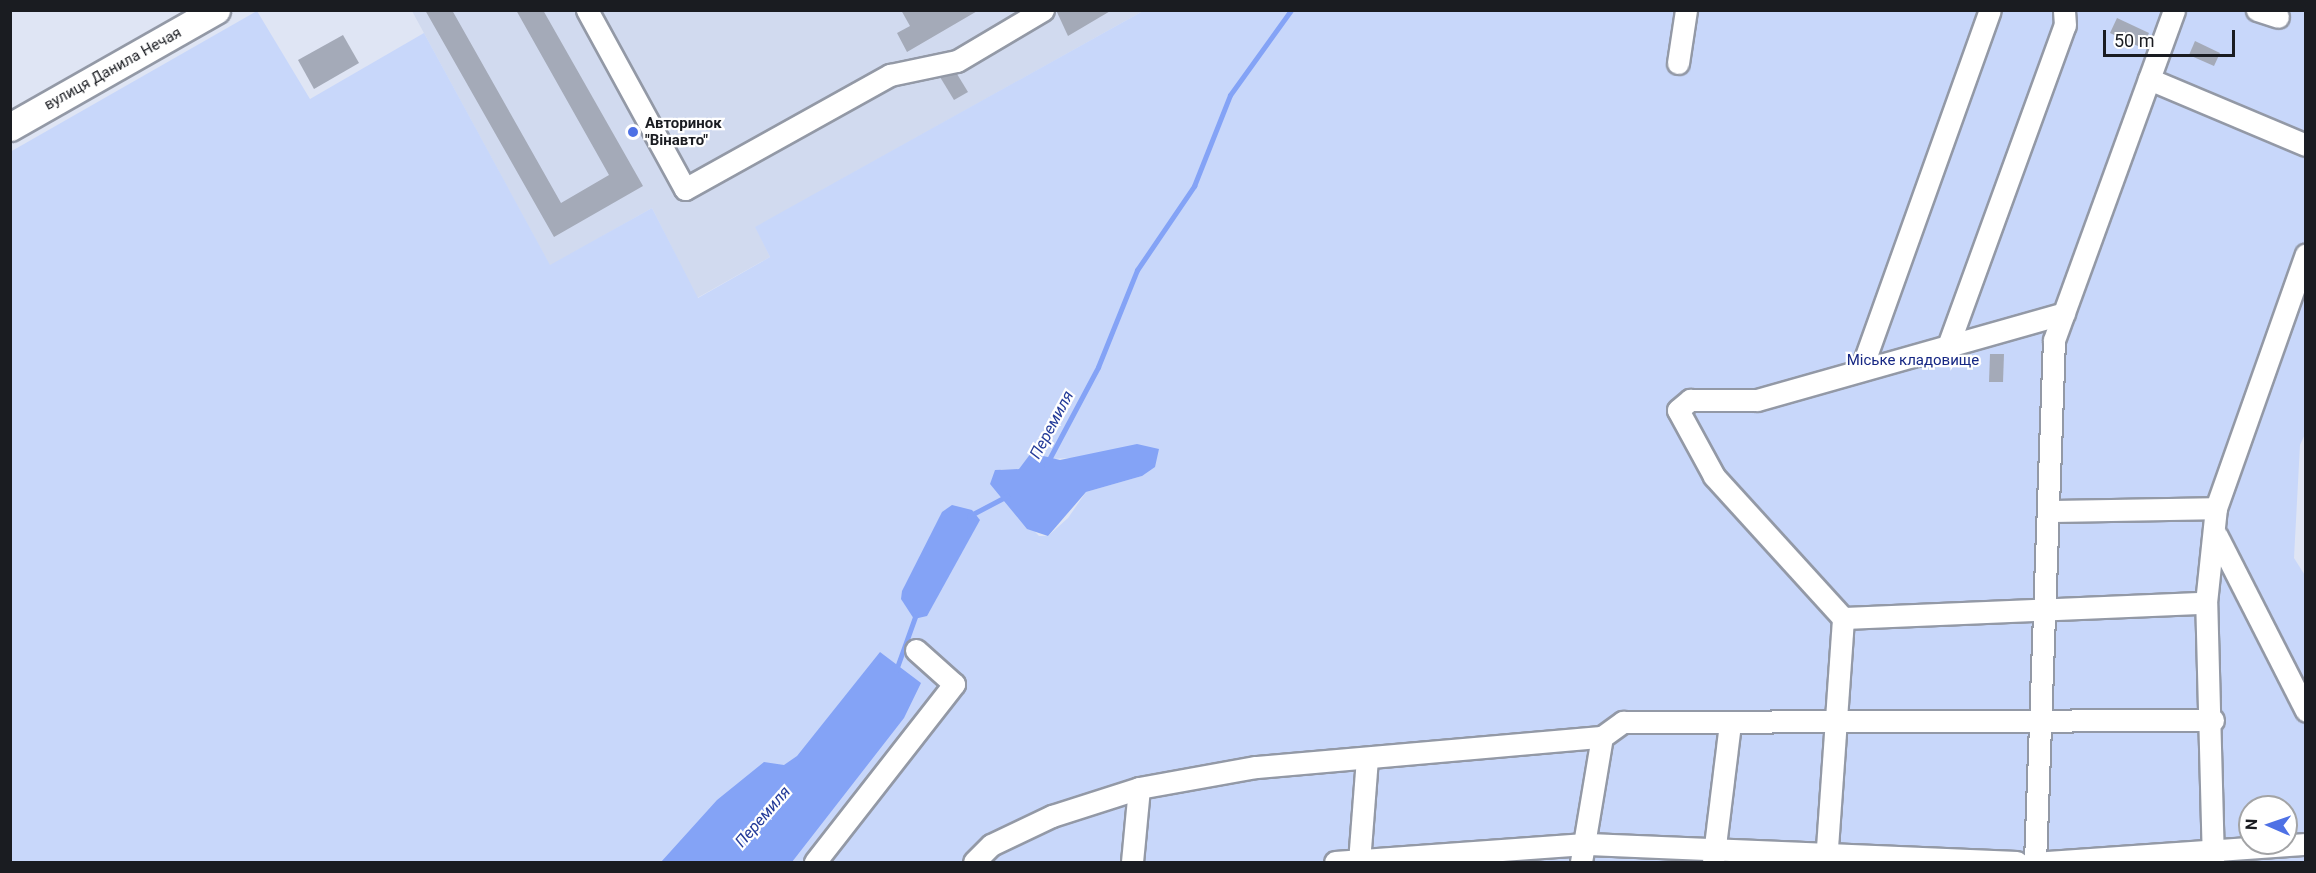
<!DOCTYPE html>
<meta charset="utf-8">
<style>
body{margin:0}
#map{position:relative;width:2316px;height:873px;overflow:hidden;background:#dfe5f4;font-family:Roboto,sans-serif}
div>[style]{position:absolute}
.built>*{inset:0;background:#d1daef}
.green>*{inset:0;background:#c8d7fa}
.water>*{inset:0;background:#84a3f6}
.stream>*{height:5px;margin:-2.5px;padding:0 2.5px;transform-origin:2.5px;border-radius:2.5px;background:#84a3f6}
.building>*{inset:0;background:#a4aab8}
.roads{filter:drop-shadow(2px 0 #9399a6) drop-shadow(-2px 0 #9399a6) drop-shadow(0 2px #9399a6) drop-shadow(0 -2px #9399a6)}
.minor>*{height:21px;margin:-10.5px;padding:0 10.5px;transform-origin:10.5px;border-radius:10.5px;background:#fff}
.major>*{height:27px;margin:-13.5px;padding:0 13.5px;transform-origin:13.5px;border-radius:13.5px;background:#fff}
.dots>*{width:16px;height:16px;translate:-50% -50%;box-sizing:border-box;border:3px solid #fff;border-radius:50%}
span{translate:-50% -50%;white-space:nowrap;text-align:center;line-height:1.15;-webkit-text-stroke:4.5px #fff;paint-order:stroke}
.street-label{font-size:15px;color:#1a1c21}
.poi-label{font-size:15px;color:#1a1c21;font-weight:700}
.left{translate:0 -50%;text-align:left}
.park-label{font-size:15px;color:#152683}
.water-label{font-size:16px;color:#243b99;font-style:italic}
.frame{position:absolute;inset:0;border:12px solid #1a1c21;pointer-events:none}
.north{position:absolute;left:2238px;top:795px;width:60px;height:60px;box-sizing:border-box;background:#fff;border:2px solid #a3a4a6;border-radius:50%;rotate:272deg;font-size:16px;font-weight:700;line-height:24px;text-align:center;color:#1a1c21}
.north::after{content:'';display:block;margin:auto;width:21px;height:27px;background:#4e71e5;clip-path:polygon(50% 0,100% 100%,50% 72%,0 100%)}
.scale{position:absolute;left:2103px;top:30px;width:132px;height:27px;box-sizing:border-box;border:3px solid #1a1c21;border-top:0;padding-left:8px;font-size:18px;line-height:21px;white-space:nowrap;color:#1a1c21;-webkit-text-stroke:4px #fff;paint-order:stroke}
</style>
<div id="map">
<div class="built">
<div style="clip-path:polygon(412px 11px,1143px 11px,756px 227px,770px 257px,697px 298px,652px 208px,550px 266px)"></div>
</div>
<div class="green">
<div style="clip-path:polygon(evenodd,257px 11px,310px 99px,424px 33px,550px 265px,652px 208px,698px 298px,770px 257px,755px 227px,1143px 11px,2305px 11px,2306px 432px,2300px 445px,2294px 558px,2306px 577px,2305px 862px,11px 862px,10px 152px,257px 11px,1038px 453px,1049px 459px,1070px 458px,1142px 476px,1086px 492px,1068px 518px,1048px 536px,1039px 536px,990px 484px,1001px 469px,1020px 469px,1038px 453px,257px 11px,2250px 807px,2286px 807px,2286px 843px,2250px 843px,2250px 807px)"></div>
</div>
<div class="water">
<div style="clip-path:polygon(1137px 444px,1159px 449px,1155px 467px,1142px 476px,1086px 492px,1048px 536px,1027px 529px,990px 484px,995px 470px,1019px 469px,1031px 453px,1060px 460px)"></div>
<div style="clip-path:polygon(952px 505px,972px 510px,980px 520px,927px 616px,914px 619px,901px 599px,902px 591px,942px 512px)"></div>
<div style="clip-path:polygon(880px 652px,921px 683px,904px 718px,792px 862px,661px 862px,717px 800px,764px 762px,784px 765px,797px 756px)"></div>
</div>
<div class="stream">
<div style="left:1046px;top:465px;width:111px;rotate:-62deg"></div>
<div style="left:1098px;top:367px;width:105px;rotate:-68.1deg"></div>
<div style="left:1137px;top:270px;width:102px;rotate:-55.8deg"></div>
<div style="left:1194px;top:186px;width:98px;rotate:-68.4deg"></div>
<div style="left:1230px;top:95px;width:105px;rotate:-54.3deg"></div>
<div style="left:969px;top:516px;width:43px;rotate:-27.8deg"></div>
<div style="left:896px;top:670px;width:59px;rotate:-70.3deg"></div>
</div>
<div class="building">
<div style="clip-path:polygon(425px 10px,452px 10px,561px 203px,609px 175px,516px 10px,543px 10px,643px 186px,554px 237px)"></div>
<div style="clip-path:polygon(901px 10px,979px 10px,907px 52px,897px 33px,910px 26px)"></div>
<div style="clip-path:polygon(1056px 10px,1112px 10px,1068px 36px)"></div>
<div style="clip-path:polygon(2117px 18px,2149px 33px,2142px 48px,2110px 33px)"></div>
<div style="clip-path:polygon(343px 35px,359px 63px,314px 89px,298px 60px)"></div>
<div style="clip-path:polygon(2195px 41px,2220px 53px,2214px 66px,2189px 55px)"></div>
<div style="clip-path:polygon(957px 74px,968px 92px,954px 100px,940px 77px)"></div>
<div style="clip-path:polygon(1990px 354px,2004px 354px,2003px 382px,1989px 382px)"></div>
</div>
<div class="roads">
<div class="minor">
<div style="left:587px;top:10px;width:204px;rotate:61.3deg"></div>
<div style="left:685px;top:189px;width:235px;rotate:-29.1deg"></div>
<div style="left:890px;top:75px;width:68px;rotate:-11.8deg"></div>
<div style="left:957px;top:61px;width:100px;rotate:-30.7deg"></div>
<div style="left:2257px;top:10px;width:22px;rotate:18deg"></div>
<div style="left:1678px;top:63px;width:54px;rotate:-81.4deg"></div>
<div style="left:2149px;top:79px;width:170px;rotate:22.8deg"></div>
<div style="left:1949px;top:343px;width:338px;rotate:-70deg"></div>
<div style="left:2065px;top:25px;width:15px;rotate:-94deg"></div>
<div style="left:1861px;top:370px;width:382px;rotate:-70.3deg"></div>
<div style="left:2049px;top:511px;width:167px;rotate:-1deg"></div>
<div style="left:2217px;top:536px;width:196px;rotate:63deg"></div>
<div style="left:1843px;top:618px;width:192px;rotate:-132.3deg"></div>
<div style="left:1714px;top:476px;width:75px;rotate:-118.6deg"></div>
<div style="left:1678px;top:410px;width:16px;rotate:-40deg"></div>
<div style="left:1690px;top:400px;width:67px"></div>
<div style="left:1757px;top:400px;width:319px;rotate:-15.8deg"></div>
<div style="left:815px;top:862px;width:226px;rotate:-52deg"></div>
<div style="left:954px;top:684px;width:51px;rotate:-138.2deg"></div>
<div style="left:974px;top:862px;width:24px;rotate:-45deg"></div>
<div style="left:991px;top:845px;width:68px;rotate:-25.4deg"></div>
<div style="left:1052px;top:816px;width:91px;rotate:-17.8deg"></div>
<div style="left:1139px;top:788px;width:119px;rotate:-10.2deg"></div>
<div style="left:1256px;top:767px;width:347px;rotate:-5deg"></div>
<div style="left:1132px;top:862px;width:74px;rotate:-84.6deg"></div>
<div style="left:1335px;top:862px;width:254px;rotate:-4.1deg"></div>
<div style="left:1588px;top:844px;width:429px;rotate:2.4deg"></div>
<div style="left:1359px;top:862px;width:104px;rotate:-85.6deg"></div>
<div style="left:1581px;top:862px;width:127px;rotate:-80.5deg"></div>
<div style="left:1602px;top:737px;width:26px;rotate:-36deg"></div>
<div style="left:1623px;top:722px;width:590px;rotate:-0.19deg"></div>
<div style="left:1713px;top:862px;width:140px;rotate:-83deg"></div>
<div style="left:1826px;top:862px;width:245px;rotate:-86deg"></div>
<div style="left:1843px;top:618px;width:363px;rotate:-2.4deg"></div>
<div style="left:2035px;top:862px;width:522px;rotate:-87.92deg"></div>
<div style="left:2054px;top:340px;width:351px;rotate:-70deg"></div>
<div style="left:2047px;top:862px;width:260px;rotate:-4deg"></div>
<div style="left:2213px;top:862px;width:259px;rotate:-91.5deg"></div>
<div style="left:2206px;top:603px;width:96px;rotate:-84deg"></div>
<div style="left:2216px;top:508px;width:269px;rotate:-70.5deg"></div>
</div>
<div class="major">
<div style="left:10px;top:127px;width:237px;rotate:-29.6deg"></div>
</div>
</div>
<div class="dots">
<div style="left:633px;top:132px;background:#4e71e5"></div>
</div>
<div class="street-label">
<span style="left:113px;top:69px;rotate:-29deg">вулиця Данила Нечая</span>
</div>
<div class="poi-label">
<span class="left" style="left:645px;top:132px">Авторинок<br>"Вінавто"</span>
</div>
<div class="park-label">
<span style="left:1913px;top:361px">Міське кладовище</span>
</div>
<div class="water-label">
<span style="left:1052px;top:425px;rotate:-62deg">Перемиля</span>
<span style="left:763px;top:817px;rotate:-49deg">Перемиля</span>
</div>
<div class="frame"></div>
<div class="north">N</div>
<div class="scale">50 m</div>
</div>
